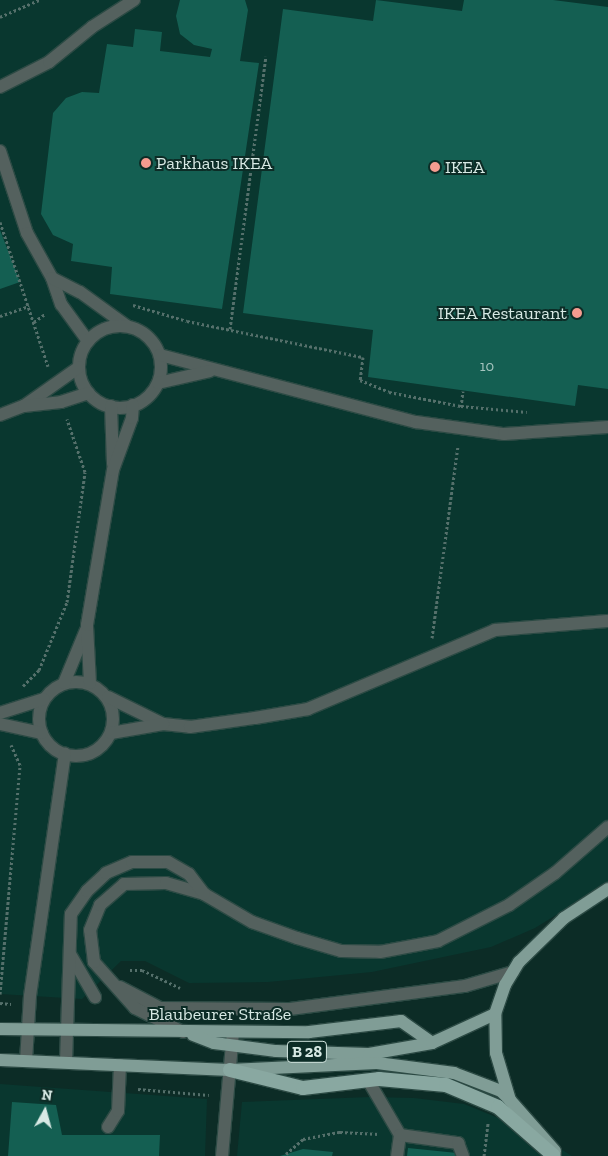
<!DOCTYPE html>
<meta charset="utf-8">
<style>
body{margin:0}
#map{position:relative;width:608px;height:1156px;overflow:hidden;background:#0c2c26;font-family:"Zilla Slab",serif}
div>[style]{position:absolute}
.built>*{inset:0;background:#09372f}
.building>*{inset:0;background:#145f52}
.path>*{height:3px;margin-top:-1.5px;transform-origin:0;background:repeating-linear-gradient(90deg,#55706b 0 2.5px,transparent 0 5px)}
.roads{filter:drop-shadow(1px 0 #2c4a44) drop-shadow(-1px 0 #2c4a44) drop-shadow(0 1px #2c4a44) drop-shadow(0 -1px #2c4a44)}
.service>*{height:12px;margin:-6px;padding:0 6px;transform-origin:6px;border-radius:6px;background:#54615e}
.service>.ring{margin:-6px;padding:0;box-sizing:content-box;background:none;border:12px solid #54615e;border-radius:50%}
.minor>*{height:12px;margin:-6px;padding:0 6px;transform-origin:6px;border-radius:6px;background:#54615e}
.primary>*{height:12px;margin:-6px;padding:0 6px;transform-origin:6px;border-radius:6px;background:#809d96}
.trunk>*{height:14px;margin:-7px;padding:0 7px;transform-origin:7px;border-radius:7px;background:#89a8a1}
.dots>*{width:14px;height:14px;translate:-50% -50%;box-sizing:border-box;border:2px solid #0c2c26;border-radius:50%}
span{translate:-50% -50%;white-space:nowrap;text-align:center;line-height:1.15;-webkit-text-stroke:4px #0c2c26;paint-order:stroke}
.number-label{font-size:15px;color:#a6c6c0}
.number-label span{-webkit-text-stroke-width:0}
.shield-label span{padding:1px 4px;background:#0c2c26;border:1px solid;border-radius:4px;-webkit-text-stroke-width:0}
.shield-label{font-size:16px;color:#d7e9e4;font-weight:700}
.poi-label{font-size:18px;color:#d7e9e4}
.left{translate:0 -50%;text-align:left}
.right{translate:-100% -50%;text-align:right}
.street-label{font-size:18px;color:#d7e9e4}
.north{position:absolute;left:20px;top:1086px;width:50px;height:50px;-webkit-text-stroke:4px #0c2c26;paint-order:stroke;rotate:7deg;font-size:14px;font-weight:700;line-height:20px;text-align:center;color:#d7e9e4}
.north::after{content:'';display:block;margin:auto;width:18px;height:22px;background:#d7e9e4;clip-path:polygon(50% 0,100% 100%,50% 72%,0 100%)}
</style>
<div id="map">
<div class="built">
<div style="clip-path:polygon(0 0,608px 0,608px 883px,535px 928px,491px 947px,372px 972px,268px 982px,189px 983px,145px 961px,121px 961px,82px 999px,0 994px)"></div>
<div style="clip-path:polygon(0 1084px,207px 1099px,205px 1156px,0 1156px)"></div>
<div style="clip-path:polygon(370px 1097px,414px 1098px,464px 1104px,535px 1133px,572px 1156px,237px 1156px,242px 1102px)"></div>
</div>
<div class="building">
<div style="clip-path:polygon(180px 0,245px 0,248px 10px,240px 61px,259px 63px,222px 309px,110px 294px,112px 267px,71px 261px,73px 244px,53px 235px,41px 214px,53px 113px,66px 98px,82px 92px,99px 93px,107px 44px,133px 47px,135px 29px,162px 32px,160px 51px,210px 57px,212px 49px,194px 45px,180px 34px,176px 16px)"></div>
<div style="clip-path:polygon(376px 0,462px 11px,464px 0,553px 0,608px 7px,608px 389px,578px 385px,575px 406px,368px 377px,373px 330px,243px 313px,283px 9px,373px 21px)"></div>
<div style="clip-path:polygon(0 230px,20px 282px,0 289px)"></div>
<div style="clip-path:polygon(12px 1102px,56px 1105px,62px 1135px,160px 1135px,159px 1156px,8px 1156px)"></div>
<div style="clip-path:polygon(408px 1148px,457px 1153px,457px 1156px,407px 1156px)"></div>
<div style="clip-path:polygon(303px 1149px,333px 1152px,332px 1156px,280px 1156px)"></div>
</div>
<div class="path">
<div style="left:0;top:17px;width:43px;rotate:-23.6deg"></div>
<div style="left:0;top:222px;width:152px;rotate:71.6deg"></div>
<div style="left:133px;top:305px;width:56px;rotate:16.5deg"></div>
<div style="left:187px;top:321px;width:180px;rotate:11.6deg"></div>
<div style="left:363px;top:357px;width:23px;rotate:97deg"></div>
<div style="left:360px;top:380px;width:31px;rotate:22deg"></div>
<div style="left:389px;top:392px;width:73px;rotate:11deg"></div>
<div style="left:461px;top:406px;width:66px;rotate:5.2deg"></div>
<div style="left:0;top:316px;width:31px;rotate:-19deg"></div>
<div style="left:34px;top:322px;width:14px;rotate:-36deg"></div>
<div style="left:230px;top:329px;width:275px;rotate:-82.5deg"></div>
<div style="left:461px;top:407px;width:16px;rotate:-83deg"></div>
<div style="left:432px;top:638px;width:194px;rotate:-82.3deg"></div>
<div style="left:23px;top:686px;width:23px;rotate:-45deg"></div>
<div style="left:39px;top:670px;width:74px;rotate:-67.6deg"></div>
<div style="left:67px;top:602px;width:131px;rotate:-82.1deg"></div>
<div style="left:85px;top:472px;width:56px;rotate:-108.8deg"></div>
<div style="left:130px;top:970px;width:12px"></div>
<div style="left:142px;top:970px;width:42px;rotate:25.3deg"></div>
<div style="left:0;top:994px;width:230px;rotate:-85deg"></div>
<div style="left:20px;top:765px;width:22px;rotate:-114deg"></div>
<div style="left:0;top:1003px;width:11px;rotate:5deg"></div>
<div style="left:138px;top:1089px;width:71px;rotate:4.8deg"></div>
<div style="left:286px;top:1154px;width:23px;rotate:-41deg"></div>
<div style="left:303px;top:1139px;width:38px;rotate:-11deg"></div>
<div style="left:340px;top:1132px;width:39px;rotate:3deg"></div>
<div style="left:484px;top:1156px;width:33px;rotate:-83deg"></div>
</div>
<div class="roads">
<div class="service">
<div style="left:0;top:87px;width:55px;rotate:-27deg"></div>
<div style="left:49px;top:62px;width:55px;rotate:-39.1deg"></div>
<div style="left:92px;top:27px;width:50px;rotate:-32.7deg"></div>
<div style="left:0;top:151px;width:86px;rotate:71.8deg"></div>
<div style="left:27px;top:233px;width:51px;rotate:60.9deg"></div>
<div style="left:52px;top:278px;width:28px;rotate:71deg"></div>
<div style="left:61px;top:304px;width:46px;rotate:53.9deg"></div>
<div style="left:52px;top:278px;width:31px;rotate:27deg"></div>
<div style="left:80px;top:292px;width:58px;rotate:35.9deg"></div>
<div class="ring" style="left:79px;top:326px;width:70px;height:70px"></div>
<div style="left:160px;top:355px;width:265px;rotate:14.7deg"></div>
<div style="left:416px;top:422px;width:89px;rotate:7.8deg"></div>
<div style="left:504px;top:434px;width:104px;rotate:-3.9deg"></div>
<div style="left:158px;top:383px;width:53px;rotate:-13deg"></div>
<div style="left:24px;top:406px;width:67px;rotate:-35.3deg"></div>
<div style="left:111px;top:406px;width:58px;rotate:88deg"></div>
<div style="left:0;top:415px;width:26px;rotate:-21deg"></div>
<div style="left:24px;top:406px;width:37px;rotate:-6deg"></div>
<div style="left:61px;top:402px;width:29px;rotate:-18deg"></div>
<div class="ring" style="left:39px;top:682px;width:62px;height:62px"></div>
<div style="left:64px;top:683px;width:57px;rotate:-67.5deg"></div>
<div style="left:90px;top:683px;width:58px;rotate:-93deg"></div>
<div style="left:87px;top:625px;width:157px;rotate:-80.5deg"></div>
<div style="left:113px;top:470px;width:55px;rotate:-69.9deg"></div>
<div style="left:132px;top:418px;width:13px;rotate:-86deg"></div>
<div style="left:108px;top:697px;width:61px;rotate:26.1deg"></div>
<div style="left:163px;top:724px;width:27px;rotate:6deg"></div>
<div style="left:190px;top:727px;width:66px;rotate:-7.9deg"></div>
<div style="left:255px;top:718px;width:54px;rotate:-9.6deg"></div>
<div style="left:308px;top:709px;width:203px;rotate:-22.9deg"></div>
<div style="left:495px;top:630px;width:113px;rotate:-4.6deg"></div>
<div style="left:0;top:713px;width:46px;rotate:-17.7deg"></div>
<div style="left:0;top:724px;width:43px;rotate:12.1deg"></div>
<div style="left:111px;top:733px;width:53px;rotate:-9.8deg"></div>
<div style="left:70px;top:954px;width:50px;rotate:59.8deg"></div>
<div style="left:120px;top:987px;width:45px;rotate:27.7deg"></div>
<div style="left:160px;top:1008px;width:130px;rotate:0.4deg"></div>
<div style="left:290px;top:1009px;width:177px;rotate:-7.5deg"></div>
<div style="left:465px;top:986px;width:50px;rotate:-16.3deg"></div>
<div style="left:183px;top:1032px;width:54px;rotate:-153.4deg"></div>
<div style="left:135px;top:1008px;width:62px;rotate:-131.7deg"></div>
<div style="left:94px;top:962px;width:32px;rotate:-97deg"></div>
<div style="left:90px;top:930px;width:27px;rotate:-68deg"></div>
<div style="left:100px;top:905px;width:32px;rotate:-41deg"></div>
<div style="left:124px;top:884px;width:42px;rotate:-1.4deg"></div>
<div style="left:166px;top:883px;width:40px;rotate:16deg"></div>
<div style="left:204px;top:894px;width:56px;rotate:30.3deg"></div>
<div style="left:252px;top:922px;width:48px;rotate:19.6deg"></div>
<div style="left:297px;top:938px;width:46px;rotate:16.5deg"></div>
<div style="left:341px;top:951px;width:39px;rotate:1deg"></div>
<div style="left:380px;top:952px;width:59px;rotate:-10.7deg"></div>
<div style="left:438px;top:941px;width:80px;rotate:-26.9deg"></div>
<div style="left:509px;top:905px;width:56px;rotate:-34.8deg"></div>
<div style="left:555px;top:873px;width:70px;rotate:-41deg"></div>
<div style="left:26px;top:1061px;width:65px;rotate:-86.5deg"></div>
<div style="left:30px;top:996px;width:245px;rotate:-81.8deg"></div>
<div style="left:66px;top:1062px;width:148px;rotate:-88.1deg"></div>
<div style="left:71px;top:914px;width:28px;rotate:-55deg"></div>
<div style="left:87px;top:891px;width:26px;rotate:-43deg"></div>
<div style="left:106px;top:873px;width:28px;rotate:-23deg"></div>
<div style="left:132px;top:862px;width:36px"></div>
<div style="left:168px;top:862px;width:24px;rotate:30deg"></div>
<div style="left:189px;top:874px;width:25px;rotate:53deg"></div>
<div style="left:368px;top:1080px;width:64px;rotate:59.8deg"></div>
<div style="left:400px;top:1135px;width:21px;rotate:98deg"></div>
<div style="left:108px;top:1127px;width:19px;rotate:-58deg"></div>
<div style="left:118px;top:1111px;width:46px;rotate:-87.5deg"></div>
<div style="left:400px;top:1135px;width:59px;rotate:7.9deg"></div>
<div style="left:458px;top:1143px;width:14px;rotate:69deg"></div>
</div>
<div class="minor">
<div style="left:222px;top:1156px;width:123px;rotate:-84.9deg"></div>
</div>
<div class="primary">
<div style="left:0;top:1029px;width:309px;rotate:0.6deg"></div>
<div style="left:309px;top:1032px;width:93px;rotate:-6.8deg"></div>
<div style="left:401px;top:1021px;width:38px;rotate:35deg"></div>
<div style="left:193px;top:1035px;width:22px;rotate:21deg"></div>
<div style="left:214px;top:1043px;width:63px;rotate:7.4deg"></div>
<div style="left:276px;top:1051px;width:93px;rotate:1.8deg"></div>
<div style="left:369px;top:1054px;width:64px;rotate:-9.9deg"></div>
<div style="left:432px;top:1043px;width:69px;rotate:-24.7deg"></div>
<div style="left:0;top:1060px;width:230px;rotate:2.5deg"></div>
<div style="left:230px;top:1070px;width:147px;rotate:-2.7deg"></div>
<div style="left:377px;top:1063px;width:78px;rotate:7.4deg"></div>
<div style="left:454px;top:1073px;width:50px;rotate:21deg"></div>
<div style="left:501px;top:1091px;width:13px;rotate:45deg"></div>
<div style="left:555px;top:1151px;width:68px;rotate:-131.4deg"></div>
<div style="left:510px;top:1100px;width:49px;rotate:-106.6deg"></div>
<div style="left:496px;top:1053px;width:39px;rotate:-91deg"></div>
<div style="left:495px;top:1014px;width:31px;rotate:-71deg"></div>
<div style="left:505px;top:985px;width:27px;rotate:-59deg"></div>
<div style="left:519px;top:962px;width:63px;rotate:-44.4deg"></div>
<div style="left:564px;top:918px;width:53px;rotate:-33.4deg"></div>
</div>
<div class="trunk">
<div style="left:230px;top:1070px;width:75px;rotate:13.9deg"></div>
<div style="left:303px;top:1088px;width:77px;rotate:-6.8deg"></div>
<div style="left:379px;top:1079px;width:67px;rotate:5.1deg"></div>
<div style="left:446px;top:1085px;width:56px;rotate:22.9deg"></div>
<div style="left:498px;top:1107px;width:74px;rotate:41.2deg"></div>
</div>
</div>
<div class="dots">
<div style="left:146px;top:163px;background:#f59c90"></div>
<div style="left:435px;top:167px;background:#f59c90"></div>
<div style="left:577px;top:313px;background:#f59c90"></div>
</div>
<div class="number-label">
<span style="left:487px;top:367px">10</span>
</div>
<div class="shield-label">
<span style="left:307px;top:1052px">B 28</span>
</div>
<div class="poi-label">
<span class="left" style="left:156px;top:163px">Parkhaus IKEA</span>
<span class="left" style="left:445px;top:167px">IKEA</span>
<span class="right" style="left:567px;top:313px">IKEA Restaurant</span>
</div>
<div class="street-label">
<span style="left:220px;top:1014px">Blaubeurer Straße</span>
</div>
<div class="north">N</div>
</div>
